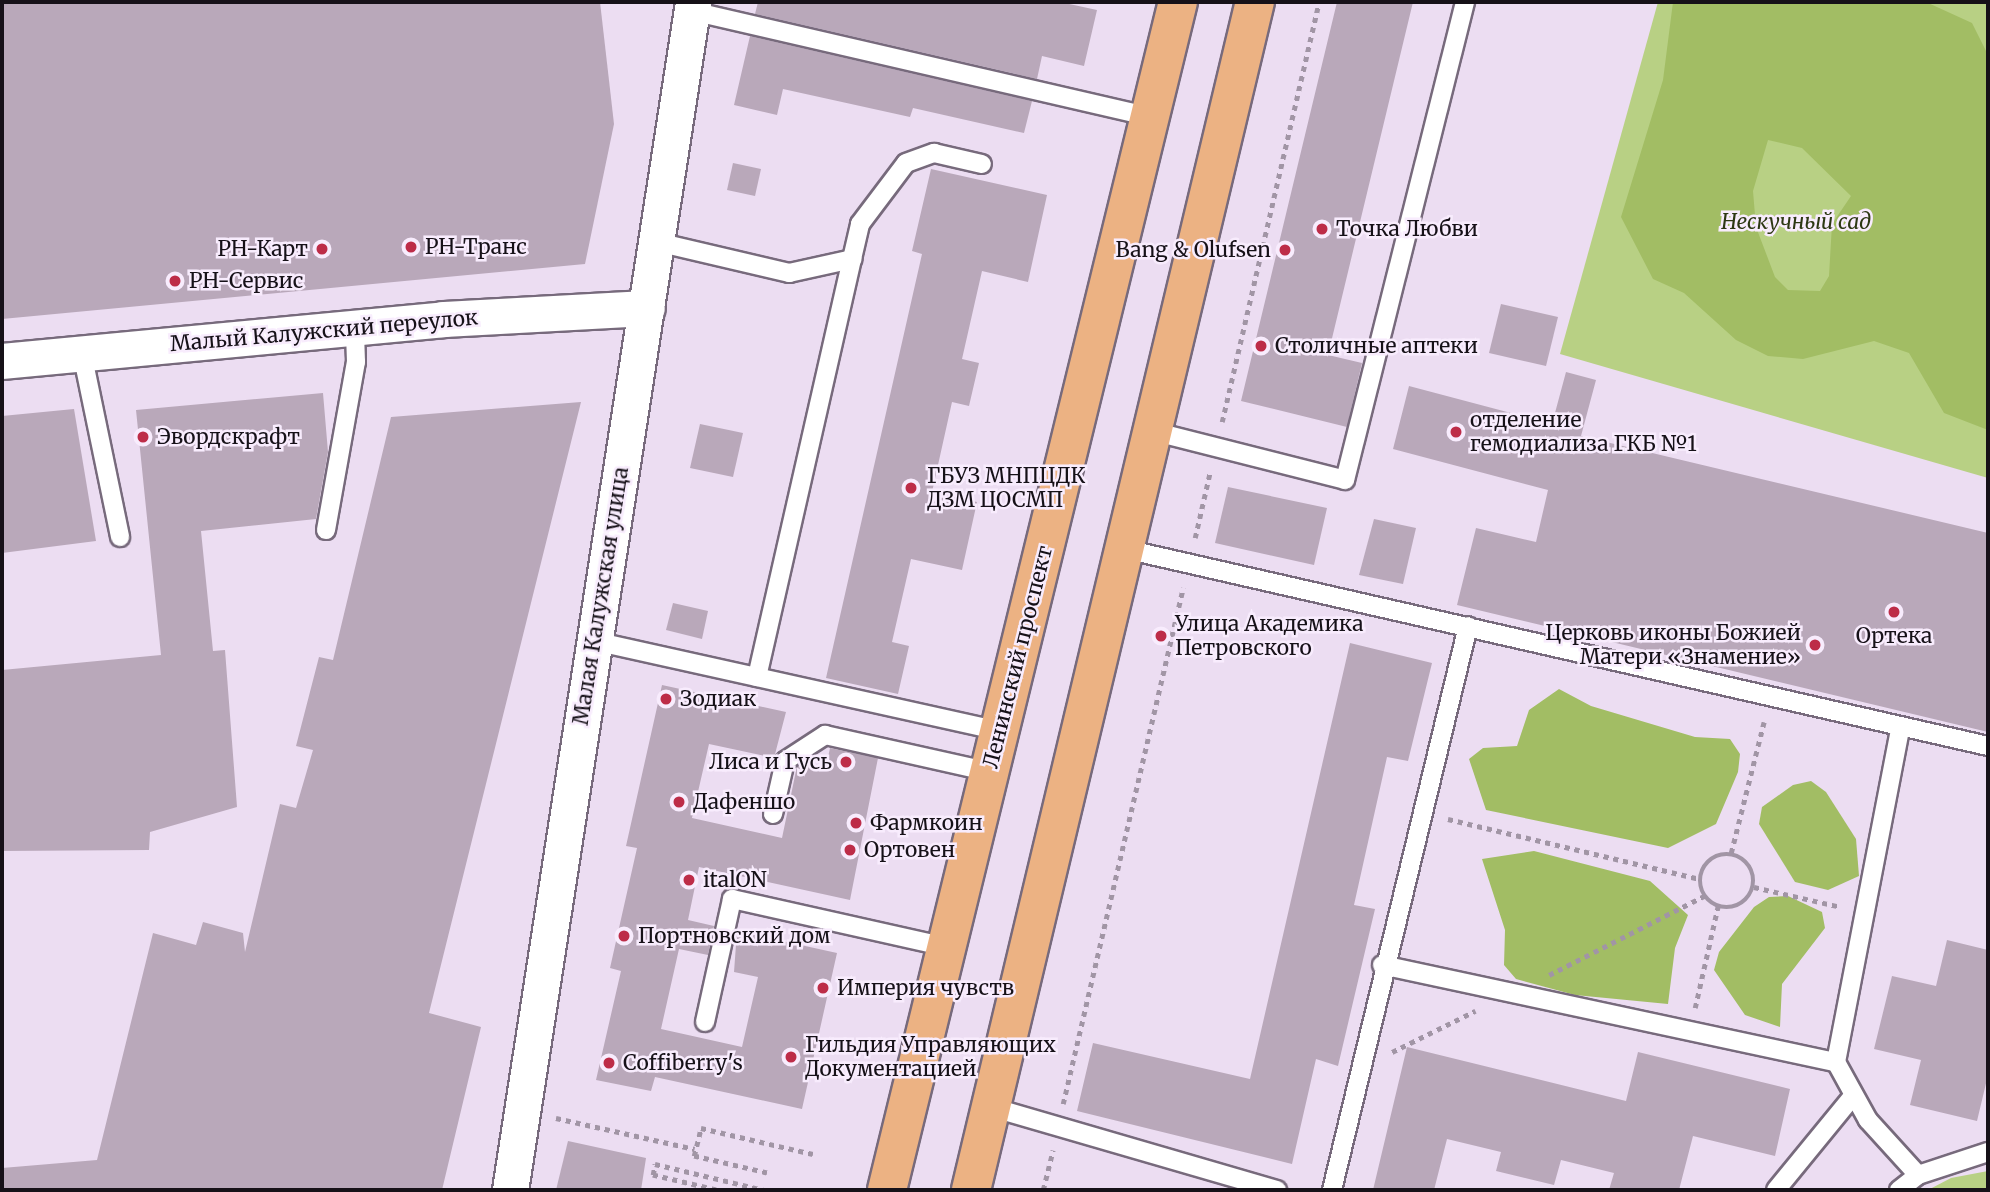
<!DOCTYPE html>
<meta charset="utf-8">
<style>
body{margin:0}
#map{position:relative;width:1990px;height:1192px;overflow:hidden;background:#ecddf2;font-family:Merriweather,serif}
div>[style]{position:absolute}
.green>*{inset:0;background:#b8d084}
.forest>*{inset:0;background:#a2bd64}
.building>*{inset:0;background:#b9a8ba}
.path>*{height:4.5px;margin-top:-2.25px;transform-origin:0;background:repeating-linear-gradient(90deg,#a195a5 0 5px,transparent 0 10px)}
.path>.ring{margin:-2.25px;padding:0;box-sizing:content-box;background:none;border:4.5px solid #a195a5;border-radius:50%}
.roads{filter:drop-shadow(2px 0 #776a7c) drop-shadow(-2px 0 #776a7c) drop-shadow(0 2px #776a7c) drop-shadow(0 -2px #776a7c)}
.service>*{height:18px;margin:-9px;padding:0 9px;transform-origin:9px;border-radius:9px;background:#fff}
.minor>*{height:35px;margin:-17.5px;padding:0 17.5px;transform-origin:17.5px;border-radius:17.5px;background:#fff}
.primary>*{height:38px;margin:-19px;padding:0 19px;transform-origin:19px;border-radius:19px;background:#ecb283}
.dots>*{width:19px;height:19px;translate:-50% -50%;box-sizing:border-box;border:4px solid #f8ecfd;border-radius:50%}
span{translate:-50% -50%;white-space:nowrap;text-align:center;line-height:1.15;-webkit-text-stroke:5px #f8ecfd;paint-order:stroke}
.park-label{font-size:21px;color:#2d3813;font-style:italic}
.poi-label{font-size:21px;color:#161118}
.left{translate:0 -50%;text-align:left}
.right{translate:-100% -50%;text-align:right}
.street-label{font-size:21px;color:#161118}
.frame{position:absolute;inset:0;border:4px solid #161118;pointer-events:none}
</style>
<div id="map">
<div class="green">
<div style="clip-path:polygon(1658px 2px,1988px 2px,1988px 478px,1560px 354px)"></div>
<div style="clip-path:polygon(1988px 1171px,1988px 1190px,1928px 1190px,1951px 1178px)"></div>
</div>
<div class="forest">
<div style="clip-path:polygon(evenodd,1673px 2px,1926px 2px,1972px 23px,1988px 55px,1988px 430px,1944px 413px,1909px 353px,1874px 341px,1803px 359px,1768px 356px,1736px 340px,1684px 293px,1653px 279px,1621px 217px,1663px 80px,1673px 2px,1768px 140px,1802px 148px,1851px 196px,1832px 224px,1829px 276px,1820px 291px,1788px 290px,1775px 277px,1756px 227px,1753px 191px,1768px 140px)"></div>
<div style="clip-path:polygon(1559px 689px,1591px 706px,1695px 737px,1730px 739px,1740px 754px,1738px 772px,1716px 824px,1668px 848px,1486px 810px,1469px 759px,1483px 748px,1517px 746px,1529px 710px)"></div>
<div style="clip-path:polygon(1811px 781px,1826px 792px,1856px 839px,1859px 876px,1828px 890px,1795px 882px,1759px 824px,1762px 807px,1793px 785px)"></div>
<div style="clip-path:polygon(1534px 851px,1650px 881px,1688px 915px,1675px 948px,1668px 1004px,1575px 995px,1516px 979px,1504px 965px,1505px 930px,1482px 859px)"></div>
<div style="clip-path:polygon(1788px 896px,1822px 912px,1825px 928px,1782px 984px,1780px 1027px,1745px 1015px,1714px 970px,1719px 952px,1754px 907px,1769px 897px)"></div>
</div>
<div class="building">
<div style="clip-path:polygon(2px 2px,600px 2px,614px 124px,585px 264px,2px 319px)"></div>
<div style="clip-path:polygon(758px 2px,1060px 2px,1097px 10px,1084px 66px,1042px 56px,1037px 79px,755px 14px)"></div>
<div style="clip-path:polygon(1337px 2px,1413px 2px,1328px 355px,1362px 363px,1347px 427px,1241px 401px)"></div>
<div style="clip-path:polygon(750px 36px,1032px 101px,1024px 133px,913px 108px,910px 117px,783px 89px,777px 115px,734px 105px)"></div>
<div style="clip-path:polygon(733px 163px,761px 169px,755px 196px,727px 190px)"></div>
<div style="clip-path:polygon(931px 169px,1047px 195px,1028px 282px,982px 271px,962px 359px,979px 363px,969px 406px,952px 402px,932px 492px,977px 502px,962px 570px,911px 559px,892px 642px,909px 646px,898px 694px,826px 678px,922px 254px,912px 251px)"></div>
<div style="clip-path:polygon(1501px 304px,1558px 317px,1546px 366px,1489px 353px)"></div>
<div style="clip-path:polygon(1566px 372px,1596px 380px,1581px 436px,1988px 533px,1988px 732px,1457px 605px,1476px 528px,1536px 542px,1548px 490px,1393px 449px,1409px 386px,1552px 424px)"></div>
<div style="clip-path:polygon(323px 393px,328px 452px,316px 519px,201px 531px,213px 651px,225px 650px,237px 807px,150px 832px,149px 850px,2px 851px,2px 670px,161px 655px,136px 410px)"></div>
<div style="clip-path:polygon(581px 402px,429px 1013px,481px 1027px,442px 1190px,2px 1190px,2px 1168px,97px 1160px,153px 933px,196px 945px,203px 922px,243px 933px,245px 952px,280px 804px,296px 808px,313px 750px,296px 746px,319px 657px,333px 660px,391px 417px)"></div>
<div style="clip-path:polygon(74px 409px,96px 541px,2px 553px,2px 416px)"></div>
<div style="clip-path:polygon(700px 424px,743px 433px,733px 477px,690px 468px)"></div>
<div style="clip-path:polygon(1228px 487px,1327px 508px,1314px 565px,1215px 543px)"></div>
<div style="clip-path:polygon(1374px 519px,1416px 528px,1403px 584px,1359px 575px)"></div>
<div style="clip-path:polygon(673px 603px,708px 611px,702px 639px,666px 630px)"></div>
<div style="clip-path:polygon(1350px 643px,1432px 663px,1408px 761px,1387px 757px,1354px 905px,1375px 909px,1338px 1066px,1316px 1059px,1292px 1164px,1077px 1111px,1093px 1043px,1250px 1079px)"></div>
<div style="clip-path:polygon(662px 685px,786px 712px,774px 758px,709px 744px,692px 818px,782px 838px,797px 766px,826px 767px,830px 748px,878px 758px,850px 900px,699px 867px,688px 920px,714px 926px,708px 955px,679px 949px,661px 1029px,742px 1047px,758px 977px,734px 972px,737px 931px,837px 953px,802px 1109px,655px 1077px,651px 1091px,596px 1080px,621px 971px,610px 968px,637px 848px,626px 846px)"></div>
<div style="clip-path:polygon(1947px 940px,1988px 950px,1988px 1075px,1977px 1121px,1910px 1105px,1921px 1060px,1874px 1049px,1892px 976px,1936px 986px)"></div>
<div style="clip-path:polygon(1407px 1047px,1626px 1101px,1638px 1052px,1790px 1089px,1775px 1156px,1693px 1136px,1679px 1190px,1609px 1190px,1614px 1173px,1561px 1160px,1554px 1185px,1496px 1171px,1501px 1152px,1447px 1139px,1434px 1190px,1373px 1190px)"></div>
<div style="clip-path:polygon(568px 1141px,646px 1158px,641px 1190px,556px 1190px)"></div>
</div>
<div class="path">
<div style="left:1222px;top:422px;width:431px;rotate:-77deg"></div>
<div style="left:1195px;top:538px;width:68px;rotate:-77.2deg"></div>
<div style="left:1448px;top:819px;width:259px;rotate:13.4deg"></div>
<div style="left:1731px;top:853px;width:135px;rotate:-75.9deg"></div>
<div class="ring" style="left:1700px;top:854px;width:49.5px;height:49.5px"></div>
<div style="left:1754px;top:887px;width:89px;rotate:12.9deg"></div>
<div style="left:1549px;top:975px;width:174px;rotate:-27deg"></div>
<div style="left:1695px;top:1008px;width:105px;rotate:-77.3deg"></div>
<div style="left:1392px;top:1052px;width:93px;rotate:-26.3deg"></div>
<div style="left:1063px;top:1104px;width:530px;rotate:-76.91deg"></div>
<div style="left:556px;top:1118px;width:142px;rotate:12.6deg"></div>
<div style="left:767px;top:1173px;width:75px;rotate:-166.9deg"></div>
<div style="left:694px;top:1156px;width:29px;rotate:-76deg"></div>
<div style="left:701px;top:1128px;width:115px;rotate:13.1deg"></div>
<div style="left:716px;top:1190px;width:65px;rotate:-166.6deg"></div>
<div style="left:653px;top:1175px;width:11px;rotate:-80deg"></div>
<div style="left:655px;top:1164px;width:112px;rotate:13.4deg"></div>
<div style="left:1043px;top:1190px;width:41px;rotate:-76deg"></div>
</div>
<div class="roads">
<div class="service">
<div style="left:692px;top:11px;width:470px;rotate:13deg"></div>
<div style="left:657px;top:242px;width:136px;rotate:13.2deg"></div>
<div style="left:789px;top:273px;width:65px;rotate:-12.5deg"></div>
<div style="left:852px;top:259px;width:36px;rotate:-77deg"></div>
<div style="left:860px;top:224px;width:76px;rotate:-53deg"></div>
<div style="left:906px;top:163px;width:30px;rotate:-20deg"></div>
<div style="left:934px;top:153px;width:49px;rotate:12.9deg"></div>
<div style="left:82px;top:353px;width:188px;rotate:78.3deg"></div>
<div style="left:1152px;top:431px;width:199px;rotate:14.2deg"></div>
<div style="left:1345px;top:480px;width:493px;rotate:-75.9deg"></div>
<div style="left:326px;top:530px;width:171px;rotate:-79.9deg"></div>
<div style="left:356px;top:362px;width:34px;rotate:-92deg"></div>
<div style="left:1125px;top:549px;width:885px;rotate:12.86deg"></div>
<div style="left:594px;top:641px;width:416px;rotate:12.5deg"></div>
<div style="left:757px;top:677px;width:429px;rotate:-77.2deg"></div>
<div style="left:773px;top:814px;width:54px;rotate:-77.2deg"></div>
<div style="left:785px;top:761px;width:48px;rotate:-33deg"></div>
<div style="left:825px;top:735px;width:169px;rotate:12.6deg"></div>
<div style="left:1382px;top:965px;width:464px;rotate:12.1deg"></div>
<div style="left:1836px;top:1062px;width:342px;rotate:-79.1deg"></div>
<div style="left:705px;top:1022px;width:126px;rotate:-77.6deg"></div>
<div style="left:732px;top:899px;width:220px;rotate:12.6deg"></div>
<div style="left:1836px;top:1062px;width:66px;rotate:61.1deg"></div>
<div style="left:1868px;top:1120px;width:74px;rotate:47.7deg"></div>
<div style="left:991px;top:1107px;width:298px;rotate:16.2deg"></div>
<div style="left:1332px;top:1190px;width:580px;rotate:-76.44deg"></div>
<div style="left:1776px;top:1190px;width:122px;rotate:-50.7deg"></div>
<div style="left:1899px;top:1190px;width:24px;rotate:-38deg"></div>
<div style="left:1918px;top:1175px;width:74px;rotate:-18.2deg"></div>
</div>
<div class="minor">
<div style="left:2px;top:361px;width:443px;rotate:-5.4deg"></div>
<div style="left:443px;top:319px;width:204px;rotate:-3.1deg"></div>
<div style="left:510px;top:1190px;width:1202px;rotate:-81.24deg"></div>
</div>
<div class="primary">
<div style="left:887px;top:1190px;width:1223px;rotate:-76.24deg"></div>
<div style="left:971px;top:1190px;width:1221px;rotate:-76.56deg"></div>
</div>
</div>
<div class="dots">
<div style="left:1322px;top:229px;background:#bd2c48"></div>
<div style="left:411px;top:247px;background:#bd2c48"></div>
<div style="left:322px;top:249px;background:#bd2c48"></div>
<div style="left:1285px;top:250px;background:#bd2c48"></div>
<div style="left:175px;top:281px;background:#bd2c48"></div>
<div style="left:1261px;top:346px;background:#bd2c48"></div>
<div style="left:1456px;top:432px;background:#bd2c48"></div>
<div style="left:143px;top:437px;background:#bd2c48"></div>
<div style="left:911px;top:488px;background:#bd2c48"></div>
<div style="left:1894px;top:612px;background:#bd2c48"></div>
<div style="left:1161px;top:636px;background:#bd2c48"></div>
<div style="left:1815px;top:645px;background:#bd2c48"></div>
<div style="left:666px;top:699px;background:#bd2c48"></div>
<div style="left:846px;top:762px;background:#bd2c48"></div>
<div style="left:679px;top:802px;background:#bd2c48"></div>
<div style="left:856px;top:823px;background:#bd2c48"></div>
<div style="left:850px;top:850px;background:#bd2c48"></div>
<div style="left:689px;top:880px;background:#bd2c48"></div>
<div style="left:624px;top:936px;background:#bd2c48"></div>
<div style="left:823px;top:988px;background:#bd2c48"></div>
<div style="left:791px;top:1057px;background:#bd2c48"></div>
<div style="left:609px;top:1063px;background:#bd2c48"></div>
</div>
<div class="park-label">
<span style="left:1796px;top:222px">Нескучный сад</span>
</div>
<div class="poi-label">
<span class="left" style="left:1336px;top:229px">Точка Любви</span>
<span class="left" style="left:425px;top:247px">РН-Транс</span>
<span class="right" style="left:308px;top:249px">РН-Карт</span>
<span class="right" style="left:1271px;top:250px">Bang &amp; Olufsen</span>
<span class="left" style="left:189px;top:281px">РН-Сервис</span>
<span class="left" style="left:1275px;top:346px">Столичные аптеки</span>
<span class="left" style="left:1470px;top:432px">отделение<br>гемодиализа ГКБ №1</span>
<span class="left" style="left:157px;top:437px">Эвордскрафт</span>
<span class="left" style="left:927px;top:488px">ГБУЗ МНПЦДК<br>ДЗМ ЦОСМП</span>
<span class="left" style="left:1175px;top:636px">Улица Академика<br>Петровского</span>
<span class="right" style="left:1801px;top:645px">Церковь иконы Божией<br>Матери «Знамение»</span>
<span style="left:1894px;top:636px">Ортека</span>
<span class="left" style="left:680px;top:699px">Зодиак</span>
<span class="right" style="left:832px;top:762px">Лиса и Гусь</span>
<span class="left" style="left:693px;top:802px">Дафеншо</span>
<span class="left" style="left:870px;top:823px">Фармкоин</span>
<span class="left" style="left:864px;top:850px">Ортовен</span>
<span class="left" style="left:703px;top:880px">italON</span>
<span class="left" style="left:638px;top:936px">Портновский дом</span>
<span class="left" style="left:837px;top:988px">Империя чувств</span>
<span class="left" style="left:805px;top:1057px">Гильдия Управляющих<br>Документацией</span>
<span class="left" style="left:623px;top:1063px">Coffiberry's</span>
</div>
<div class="street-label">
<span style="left:324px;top:331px;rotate:-5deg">Малый Калужский переулок</span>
<span style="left:601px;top:596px;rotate:-81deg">Малая Калужская улица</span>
<span style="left:1018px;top:657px;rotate:-76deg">Ленинский проспект</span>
</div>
<div class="frame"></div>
</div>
